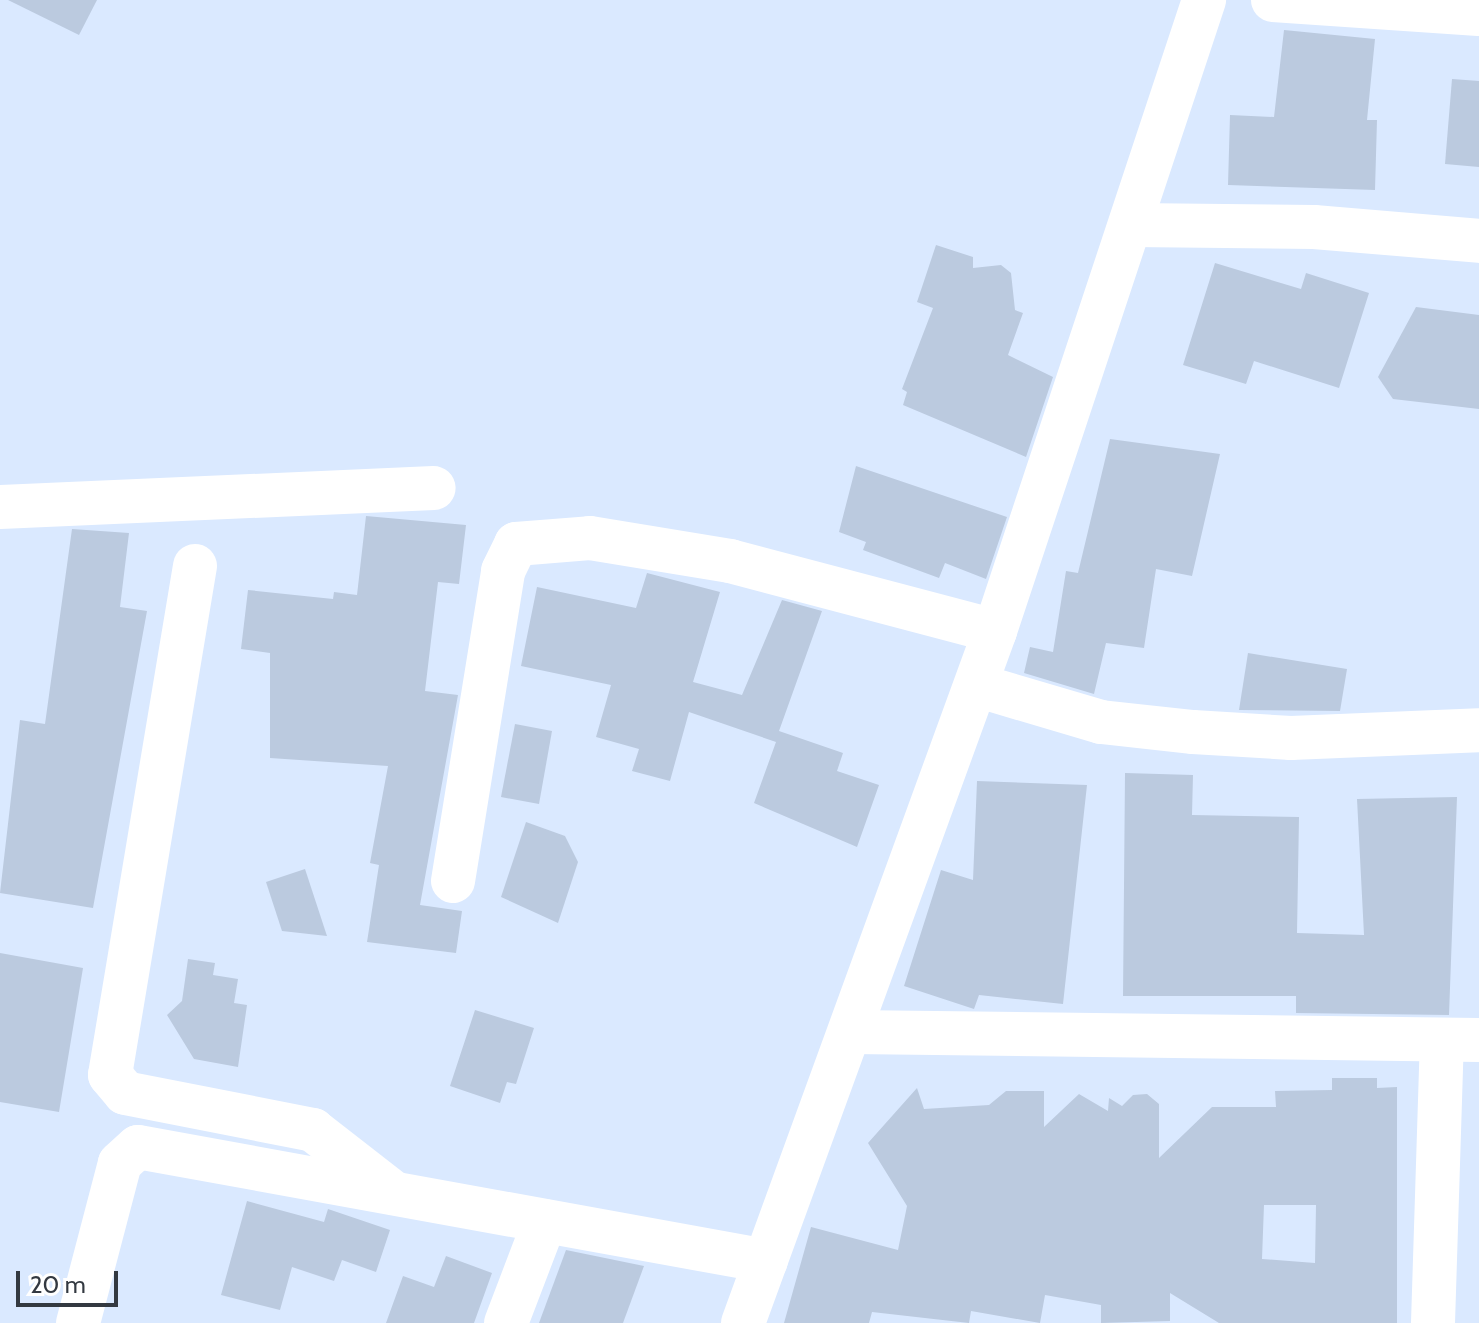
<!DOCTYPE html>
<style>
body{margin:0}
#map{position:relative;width:1479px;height:1323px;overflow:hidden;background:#dae9ff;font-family:Cabin,sans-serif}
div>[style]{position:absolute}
.building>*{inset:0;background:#bbcadf}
.minor>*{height:44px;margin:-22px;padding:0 22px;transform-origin:22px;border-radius:22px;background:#fff}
span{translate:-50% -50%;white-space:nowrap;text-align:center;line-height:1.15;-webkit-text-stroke:6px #fff;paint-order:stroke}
.scale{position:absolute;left:16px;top:1271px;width:102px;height:36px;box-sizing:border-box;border:4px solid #333941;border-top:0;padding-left:10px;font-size:24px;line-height:28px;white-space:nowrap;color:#333941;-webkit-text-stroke:6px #fff;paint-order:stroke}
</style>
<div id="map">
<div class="building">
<div style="clip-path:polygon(8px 0,97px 0,79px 35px)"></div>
<div style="clip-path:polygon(1284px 30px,1375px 39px,1367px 120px,1377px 120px,1375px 190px,1228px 185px,1230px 115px,1274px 117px)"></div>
<div style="clip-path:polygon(1452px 79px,1479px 81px,1479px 167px,1445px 164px)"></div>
<div style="clip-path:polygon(936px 245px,973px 257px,973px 268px,1001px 265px,1011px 273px,1015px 310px,1023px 313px,1008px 355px,1053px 377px,1026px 457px,903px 405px,907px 392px,902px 389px,933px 308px,917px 302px)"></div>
<div style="clip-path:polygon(1215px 263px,1301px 289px,1306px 273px,1369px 293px,1339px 388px,1254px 361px,1246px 384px,1183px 365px)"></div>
<div style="clip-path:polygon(1416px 307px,1479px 315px,1479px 409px,1393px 399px,1378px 377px)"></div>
<div style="clip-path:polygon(1110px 439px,1220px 454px,1192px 576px,1156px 569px,1144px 648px,1106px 643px,1094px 694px,1024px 673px,1030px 647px,1053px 652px,1066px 571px,1078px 573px)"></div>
<div style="clip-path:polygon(856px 466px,1007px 517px,986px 579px,945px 563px,939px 578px,863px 550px,866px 542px,839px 532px)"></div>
<div style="clip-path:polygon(366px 516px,466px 525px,459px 584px,438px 582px,425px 691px,458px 695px,420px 905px,462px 911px,456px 953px,367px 942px,379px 865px,370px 863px,388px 766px,270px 758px,270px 653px,241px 649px,248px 590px,333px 599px,334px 592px,357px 595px)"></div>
<div style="clip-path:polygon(72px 529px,129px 533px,120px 607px,147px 611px,93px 908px,0 893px,20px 720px,45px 724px)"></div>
<div style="clip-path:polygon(647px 573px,720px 592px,693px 682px,742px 695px,782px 600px,822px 611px,779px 731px,843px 753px,837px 771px,879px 785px,857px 847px,754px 803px,776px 742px,689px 712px,670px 781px,632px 771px,639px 749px,596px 737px,611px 685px,521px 666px,537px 587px,636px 608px)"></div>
<div style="clip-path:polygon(1248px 653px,1347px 669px,1340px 711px,1239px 710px)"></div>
<div style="clip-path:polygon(515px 724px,552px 731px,539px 804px,501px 797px)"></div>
<div style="clip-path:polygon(1125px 773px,1193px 775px,1192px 815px,1299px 817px,1297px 933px,1364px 935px,1357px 799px,1457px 797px,1449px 1015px,1296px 1013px,1296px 996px,1123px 996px)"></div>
<div style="clip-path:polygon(977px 781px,1087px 785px,1063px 1004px,979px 995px,974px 1009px,904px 986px,941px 870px,973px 880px)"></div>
<div style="clip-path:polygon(526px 822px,565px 836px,578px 862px,558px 923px,501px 897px)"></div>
<div style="clip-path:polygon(305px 869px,327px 936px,282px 931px,266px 882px)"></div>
<div style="clip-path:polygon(0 953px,83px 968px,59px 1112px,0 1102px)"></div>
<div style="clip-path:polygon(188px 959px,215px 963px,213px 975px,238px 979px,234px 1003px,247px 1005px,238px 1067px,194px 1059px,167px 1015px,182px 1001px)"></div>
<div style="clip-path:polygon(475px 1010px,534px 1028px,516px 1084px,507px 1082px,500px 1103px,450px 1086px)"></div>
<div style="clip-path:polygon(evenodd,1332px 1078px,1377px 1078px,1377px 1088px,1397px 1087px,1397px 1323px,1219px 1323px,1170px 1293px,1170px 1321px,1101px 1323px,1101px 1305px,1045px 1295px,1040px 1323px,971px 1311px,969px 1323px,872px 1312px,869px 1323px,784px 1323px,811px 1227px,898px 1250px,907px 1206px,868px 1143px,917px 1088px,924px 1109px,989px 1105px,1006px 1091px,1044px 1091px,1044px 1127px,1079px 1094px,1108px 1111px,1109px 1098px,1122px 1106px,1133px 1095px,1147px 1094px,1159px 1104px,1159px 1158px,1212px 1107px,1276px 1107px,1275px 1091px,1332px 1090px,1332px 1078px,1264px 1205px,1316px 1205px,1315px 1263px,1262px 1259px,1264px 1205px)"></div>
<div style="clip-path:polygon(247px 1201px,324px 1222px,328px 1209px,390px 1230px,376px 1272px,342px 1260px,334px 1281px,292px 1267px,280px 1310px,221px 1295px)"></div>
<div style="clip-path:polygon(566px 1250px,644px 1266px,623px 1323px,539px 1323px)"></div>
<div style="clip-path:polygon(446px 1256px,492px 1273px,474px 1323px,386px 1323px,403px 1276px,434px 1287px)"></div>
</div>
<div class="minor">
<div style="left:1273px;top:0;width:206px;rotate:3.9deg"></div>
<div style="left:1132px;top:225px;width:182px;rotate:0.6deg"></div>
<div style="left:1314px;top:227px;width:166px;rotate:4.8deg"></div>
<div style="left:0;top:507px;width:434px;rotate:-2.5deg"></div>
<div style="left:195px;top:566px;width:516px;rotate:99.48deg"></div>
<div style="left:110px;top:1075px;width:23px;rotate:50deg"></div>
<div style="left:125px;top:1093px;width:192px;rotate:11.1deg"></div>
<div style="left:313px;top:1130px;width:103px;rotate:37.9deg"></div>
<div style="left:976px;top:685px;width:130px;rotate:16.5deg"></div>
<div style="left:1101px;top:722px;width:93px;rotate:6.2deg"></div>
<div style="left:1193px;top:732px;width:98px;rotate:3.5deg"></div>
<div style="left:1291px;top:738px;width:188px;rotate:-2.4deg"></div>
<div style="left:453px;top:881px;width:314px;rotate:-80.8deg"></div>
<div style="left:503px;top:571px;width:30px;rotate:-64deg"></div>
<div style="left:516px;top:544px;width:74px;rotate:-4.6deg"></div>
<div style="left:590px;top:538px;width:142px;rotate:9.3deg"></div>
<div style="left:730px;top:561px;width:274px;rotate:14.8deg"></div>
<div style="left:852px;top:1032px;width:627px;rotate:0.73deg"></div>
<div style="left:78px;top:1323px;width:165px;rotate:-75.3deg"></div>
<div style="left:120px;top:1163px;width:24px;rotate:-42deg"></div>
<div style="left:138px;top:1147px;width:638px;rotate:10.29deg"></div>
<div style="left:506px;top:1323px;width:109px;rotate:-69.1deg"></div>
<div style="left:743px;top:1323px;width:736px;rotate:-69.99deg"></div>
<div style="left:995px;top:631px;width:665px;rotate:-71.67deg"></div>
<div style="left:1433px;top:1323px;width:282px;rotate:-88.2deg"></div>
</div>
<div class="scale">20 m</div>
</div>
